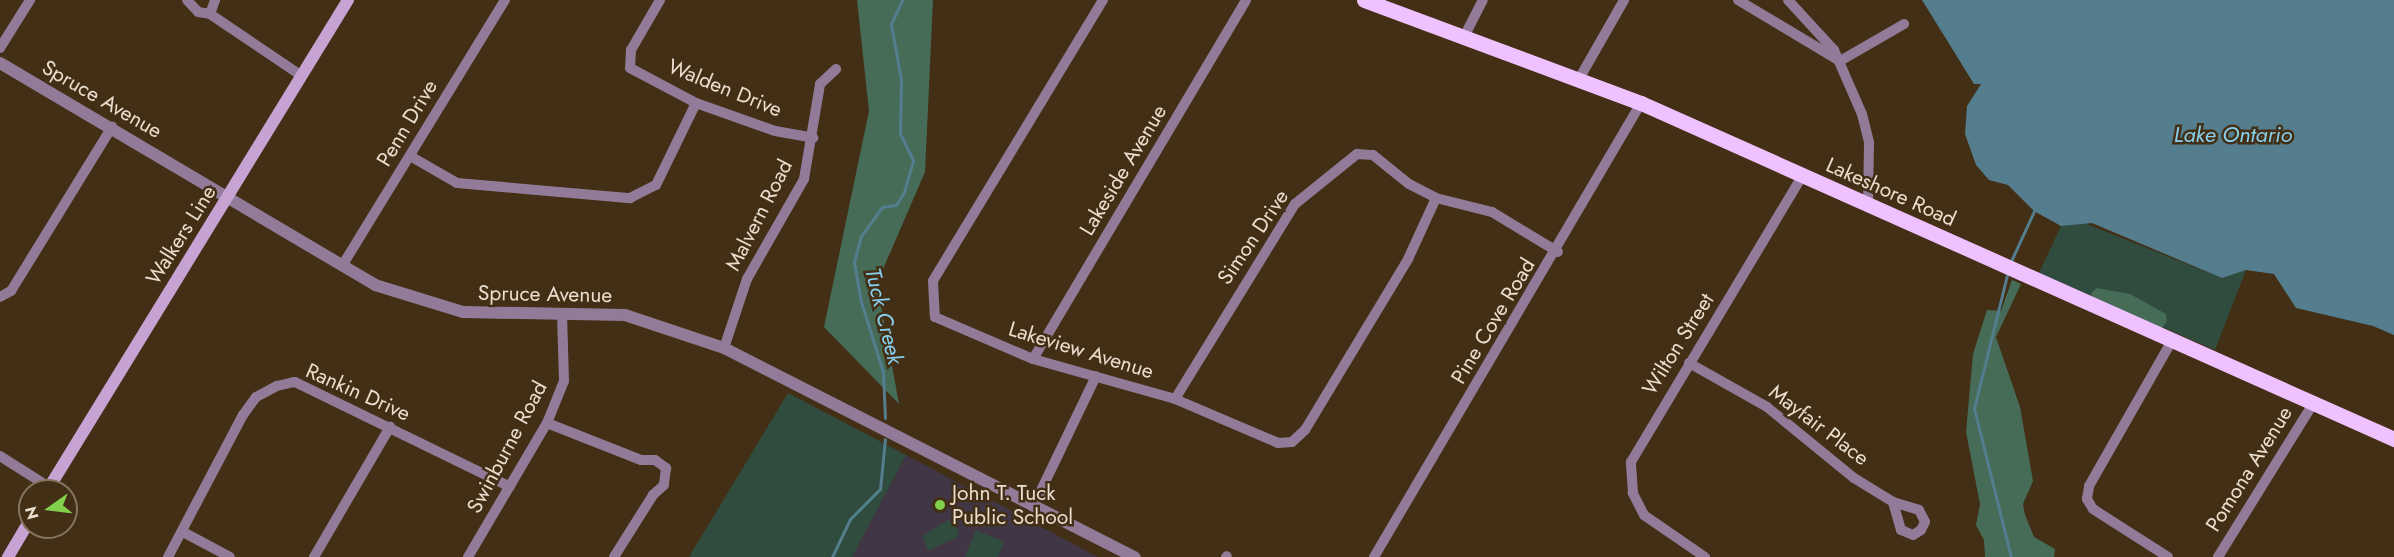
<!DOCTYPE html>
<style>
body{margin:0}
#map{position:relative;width:2394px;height:557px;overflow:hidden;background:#422f15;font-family:Jost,sans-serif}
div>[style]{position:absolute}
.education>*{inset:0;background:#413645}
.green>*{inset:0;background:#304c3e}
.forest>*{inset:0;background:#466c58}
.water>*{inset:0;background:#547d8e}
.stream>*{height:3px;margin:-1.5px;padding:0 1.5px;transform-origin:1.5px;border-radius:1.5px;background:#547d8e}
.minor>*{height:10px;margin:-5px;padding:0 5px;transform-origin:5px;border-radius:5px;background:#917b98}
.tertiary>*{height:12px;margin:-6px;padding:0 6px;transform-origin:6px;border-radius:6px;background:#917b98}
.secondary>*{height:12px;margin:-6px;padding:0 6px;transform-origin:6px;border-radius:6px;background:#c6a3d2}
.primary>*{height:15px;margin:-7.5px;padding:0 7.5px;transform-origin:7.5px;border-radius:7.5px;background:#efc1fe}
.dots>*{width:16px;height:16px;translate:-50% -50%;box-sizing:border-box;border:3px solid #422f15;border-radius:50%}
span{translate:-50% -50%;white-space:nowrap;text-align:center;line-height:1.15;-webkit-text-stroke:5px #422f15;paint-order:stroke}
.street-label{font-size:21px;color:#eadecf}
.poi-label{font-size:21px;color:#eadecf}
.left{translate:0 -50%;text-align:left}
.water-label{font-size:22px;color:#88d0ee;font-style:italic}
.north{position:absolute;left:18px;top:479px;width:60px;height:60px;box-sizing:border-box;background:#422f15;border:2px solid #85755f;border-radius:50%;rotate:256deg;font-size:16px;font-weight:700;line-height:24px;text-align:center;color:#eadecf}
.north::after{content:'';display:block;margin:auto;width:21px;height:27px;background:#83d04e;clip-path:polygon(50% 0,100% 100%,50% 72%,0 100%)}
</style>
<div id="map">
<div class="education">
<div style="clip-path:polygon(906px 455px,1098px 557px,852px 557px)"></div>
</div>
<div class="green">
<div style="clip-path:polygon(2082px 222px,2222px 278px,2246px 270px,2215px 350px,2039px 273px,2061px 226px)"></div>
<div style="clip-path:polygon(788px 393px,906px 455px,852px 557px,689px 557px)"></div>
<div style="clip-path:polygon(948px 520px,959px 530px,957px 537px,928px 551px,923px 536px)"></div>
<div style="clip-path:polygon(976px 530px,1004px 542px,998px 557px,965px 557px)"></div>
</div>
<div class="forest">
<div style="clip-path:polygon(857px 0,933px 0,925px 172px,877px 283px,899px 404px,824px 327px,869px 111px)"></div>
<div style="clip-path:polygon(2012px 280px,2021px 284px,1996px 337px,2020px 407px,2033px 481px,2023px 504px,2025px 515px,2034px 537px,2055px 549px,2054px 557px,1985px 557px,1984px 540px,1976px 525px,1980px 504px,1966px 432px,1973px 354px,1987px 310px,2001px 311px)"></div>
<div style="clip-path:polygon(2097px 288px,2130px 294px,2166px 314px,2167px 321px,2162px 328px,2093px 301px,2091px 293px)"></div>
</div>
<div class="water">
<div style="clip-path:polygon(1922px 0,2394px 0,2394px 335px,2373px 326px,2296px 308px,2274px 274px,2246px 270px,2222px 278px,2092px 223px,2061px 226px,2034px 211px,2008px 185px,1989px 180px,1976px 165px,1965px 134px,1967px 106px,1981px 84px,1974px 84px)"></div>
</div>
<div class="stream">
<div style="left:2011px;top:261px;width:55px;rotate:-65.3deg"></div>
<div style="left:2008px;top:271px;width:141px;rotate:103.9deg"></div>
<div style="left:1974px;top:408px;width:154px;rotate:76.1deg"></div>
<div style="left:885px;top:418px;width:46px;rotate:-92.5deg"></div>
<div style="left:883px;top:372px;width:73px;rotate:-107.4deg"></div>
<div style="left:861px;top:302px;width:41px;rotate:-99.9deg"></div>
<div style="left:854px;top:262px;width:27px;rotate:-75deg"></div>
<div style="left:861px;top:236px;width:36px;rotate:-54deg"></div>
<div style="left:882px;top:207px;width:14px;rotate:-8deg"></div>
<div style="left:896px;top:205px;width:15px;rotate:-58deg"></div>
<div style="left:904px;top:192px;width:33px;rotate:-74deg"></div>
<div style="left:913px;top:160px;width:30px;rotate:-116deg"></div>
<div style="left:900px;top:133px;width:53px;rotate:-88.9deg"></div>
<div style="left:901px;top:80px;width:57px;rotate:-100.1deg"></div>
<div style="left:891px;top:24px;width:26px;rotate:-65deg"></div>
<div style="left:832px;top:557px;width:42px;rotate:-64.7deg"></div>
<div style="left:850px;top:519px;width:42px;rotate:-45deg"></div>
<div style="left:880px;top:489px;width:50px;rotate:-84.3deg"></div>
</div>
<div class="minor">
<div style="left:187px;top:0;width:16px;rotate:47deg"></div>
<div style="left:198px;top:12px;width:12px;rotate:9deg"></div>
<div style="left:210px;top:14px;width:111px;rotate:34deg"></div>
<div style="left:660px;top:0;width:58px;rotate:120.1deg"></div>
<div style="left:631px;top:50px;width:18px;rotate:93deg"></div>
<div style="left:630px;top:68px;width:75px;rotate:27.9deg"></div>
<div style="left:696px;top:103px;width:84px;rotate:19.5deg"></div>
<div style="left:775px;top:131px;width:39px;rotate:10deg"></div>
<div style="left:1103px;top:0;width:328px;rotate:121.2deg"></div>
<div style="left:933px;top:281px;width:36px;rotate:87deg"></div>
<div style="left:935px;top:317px;width:107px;rotate:23.2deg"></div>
<div style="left:1033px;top:359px;width:148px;rotate:15.7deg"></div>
<div style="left:1175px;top:399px;width:112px;rotate:23.1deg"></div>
<div style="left:1278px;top:443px;width:14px;rotate:-4deg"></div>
<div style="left:1292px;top:442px;width:18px;rotate:-43deg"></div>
<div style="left:1305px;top:430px;width:200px;rotate:-58.9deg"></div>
<div style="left:1408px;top:259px;width:67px;rotate:-65.3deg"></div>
<div style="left:1738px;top:0;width:119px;rotate:30.9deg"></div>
<div style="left:1788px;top:0;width:68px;rotate:47.4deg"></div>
<div style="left:1834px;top:50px;width:70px;rotate:66.4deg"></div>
<div style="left:1862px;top:114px;width:30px;rotate:76deg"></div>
<div style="left:1869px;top:143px;width:63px;rotate:90.9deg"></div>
<div style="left:210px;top:14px;width:15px;rotate:-70deg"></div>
<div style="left:1465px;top:35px;width:39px;rotate:-63deg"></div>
<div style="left:0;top:48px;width:57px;rotate:-58deg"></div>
<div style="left:1840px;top:61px;width:74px;rotate:-30deg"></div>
<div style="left:1579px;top:79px;width:91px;rotate:-60.3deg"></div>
<div style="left:410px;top:156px;width:54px;rotate:29.9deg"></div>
<div style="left:457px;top:183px;width:174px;rotate:5deg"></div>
<div style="left:630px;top:198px;width:29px;rotate:-27deg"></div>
<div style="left:656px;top:185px;width:91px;rotate:-64deg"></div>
<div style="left:342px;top:266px;width:312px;rotate:-58.5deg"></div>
<div style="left:0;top:297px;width:13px;rotate:-29deg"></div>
<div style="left:11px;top:291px;width:193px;rotate:-58.4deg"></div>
<div style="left:724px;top:348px;width:73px;rotate:-71.6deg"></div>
<div style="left:747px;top:279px;width:115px;rotate:-60.3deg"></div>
<div style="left:804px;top:179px;width:96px;rotate:-80.4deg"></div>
<div style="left:820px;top:84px;width:22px;rotate:-43deg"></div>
<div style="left:1033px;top:359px;width:417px;rotate:-59.3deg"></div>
<div style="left:1689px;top:363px;width:90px;rotate:29.4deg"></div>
<div style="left:1767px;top:407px;width:112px;rotate:39.2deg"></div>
<div style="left:1854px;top:478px;width:46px;rotate:31.6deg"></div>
<div style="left:1893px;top:502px;width:27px;rotate:17deg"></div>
<div style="left:1919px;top:510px;width:13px;rotate:63deg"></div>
<div style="left:1925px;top:522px;width:9px;rotate:117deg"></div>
<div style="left:1921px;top:530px;width:9px;rotate:148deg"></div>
<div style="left:1913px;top:535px;width:13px;rotate:-157deg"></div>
<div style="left:1901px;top:530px;width:29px;rotate:-106deg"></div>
<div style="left:1175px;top:399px;width:229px;rotate:-58.4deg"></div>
<div style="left:1295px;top:204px;width:80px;rotate:-38.9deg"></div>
<div style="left:1357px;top:154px;width:16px;rotate:4deg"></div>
<div style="left:1373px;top:155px;width:46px;rotate:38.9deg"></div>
<div style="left:1409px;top:184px;width:30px;rotate:27deg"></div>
<div style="left:1436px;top:198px;width:58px;rotate:14deg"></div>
<div style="left:1492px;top:212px;width:77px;rotate:31.2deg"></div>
<div style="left:547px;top:423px;width:101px;rotate:21.5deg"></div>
<div style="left:641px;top:460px;width:14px"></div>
<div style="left:655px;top:460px;width:14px;rotate:36deg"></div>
<div style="left:666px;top:468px;width:17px;rotate:97deg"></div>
<div style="left:664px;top:485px;width:15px;rotate:138deg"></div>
<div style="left:653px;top:495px;width:73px;rotate:122.2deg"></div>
<div style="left:0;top:456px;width:58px;rotate:32.3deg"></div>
<div style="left:1033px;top:507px;width:145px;rotate:-64.3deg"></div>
<div style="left:183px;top:532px;width:53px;rotate:28deg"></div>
<div style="left:168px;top:557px;width:161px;rotate:-62.2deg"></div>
<div style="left:243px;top:415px;width:22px;rotate:-54deg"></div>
<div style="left:256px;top:397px;width:24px;rotate:-28deg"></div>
<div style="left:277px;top:386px;width:18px;rotate:-13deg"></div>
<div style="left:295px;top:382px;width:239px;rotate:26deg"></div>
<div style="left:314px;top:557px;width:151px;rotate:-59.7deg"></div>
<div style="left:468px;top:557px;width:156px;rotate:-59.5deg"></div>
<div style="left:547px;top:423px;width:45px;rotate:-68deg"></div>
<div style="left:564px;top:381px;width:66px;rotate:-91.7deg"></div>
<div style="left:1226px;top:557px;width:1px;rotate:-45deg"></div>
<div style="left:1374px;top:557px;width:527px;rotate:-59.54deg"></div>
<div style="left:1705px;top:557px;width:74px;rotate:-145.5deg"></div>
<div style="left:1644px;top:515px;width:25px;rotate:-117deg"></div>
<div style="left:1633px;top:493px;width:31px;rotate:-94deg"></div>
<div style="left:1631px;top:462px;width:333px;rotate:-59.1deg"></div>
<div style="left:2168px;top:557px;width:89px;rotate:-147.4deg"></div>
<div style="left:2093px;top:509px;width:12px;rotate:-121deg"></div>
<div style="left:2087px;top:499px;width:13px;rotate:-81deg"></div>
<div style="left:2089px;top:486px;width:169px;rotate:-60.3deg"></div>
<div style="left:2218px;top:557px;width:182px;rotate:-58.2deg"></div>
</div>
<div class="tertiary">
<div style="left:0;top:63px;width:436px;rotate:30.6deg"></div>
<div style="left:375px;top:285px;width:92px;rotate:17.1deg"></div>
<div style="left:463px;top:312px;width:162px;rotate:1.1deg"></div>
<div style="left:625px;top:315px;width:104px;rotate:18.4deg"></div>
<div style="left:724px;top:348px;width:461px;rotate:27deg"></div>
</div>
<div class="secondary">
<div style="left:47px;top:491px;width:576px;rotate:-58.49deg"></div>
<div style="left:8px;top:557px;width:43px;rotate:-59.3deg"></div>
</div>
<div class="primary">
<div style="left:1364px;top:0;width:296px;rotate:20.4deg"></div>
<div style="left:1641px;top:103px;width:825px;rotate:24.05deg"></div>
</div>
<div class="dots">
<div style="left:940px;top:505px;background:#83d04e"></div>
</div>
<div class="street-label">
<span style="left:725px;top:88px;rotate:22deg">Walden Drive</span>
<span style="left:102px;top:99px;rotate:30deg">Spruce Avenue</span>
<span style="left:407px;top:123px;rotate:-59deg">Penn Drive</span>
<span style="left:1123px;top:170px;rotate:-59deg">Lakeside Avenue</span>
<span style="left:1891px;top:192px;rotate:24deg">Lakeshore Road</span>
<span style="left:759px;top:215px;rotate:-63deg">Malvern Road</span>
<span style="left:181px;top:235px;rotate:-58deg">Walkers Line</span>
<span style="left:1253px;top:237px;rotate:-56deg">Simon Drive</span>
<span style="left:545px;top:294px;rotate:1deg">Spruce Avenue</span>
<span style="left:1493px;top:321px;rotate:-59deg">Pine Cove Road</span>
<span style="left:1678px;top:344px;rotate:-58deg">Wilton Street</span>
<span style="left:1081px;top:350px;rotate:17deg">Lakeview Avenue</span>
<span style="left:358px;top:392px;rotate:24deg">Rankin Drive</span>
<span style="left:1819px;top:425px;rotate:37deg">Mayfair Place</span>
<span style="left:507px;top:447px;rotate:-62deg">Swinburne Road</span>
<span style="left:2249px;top:469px;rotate:-58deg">Pomona Avenue</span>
</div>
<div class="poi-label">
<span class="left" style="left:952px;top:505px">John T. Tuck<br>Public School</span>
</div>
<div class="water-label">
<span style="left:2233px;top:135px">Lake Ontario</span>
<span style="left:884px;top:316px;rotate:76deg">Tuck Creek</span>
</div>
<div class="north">N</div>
</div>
